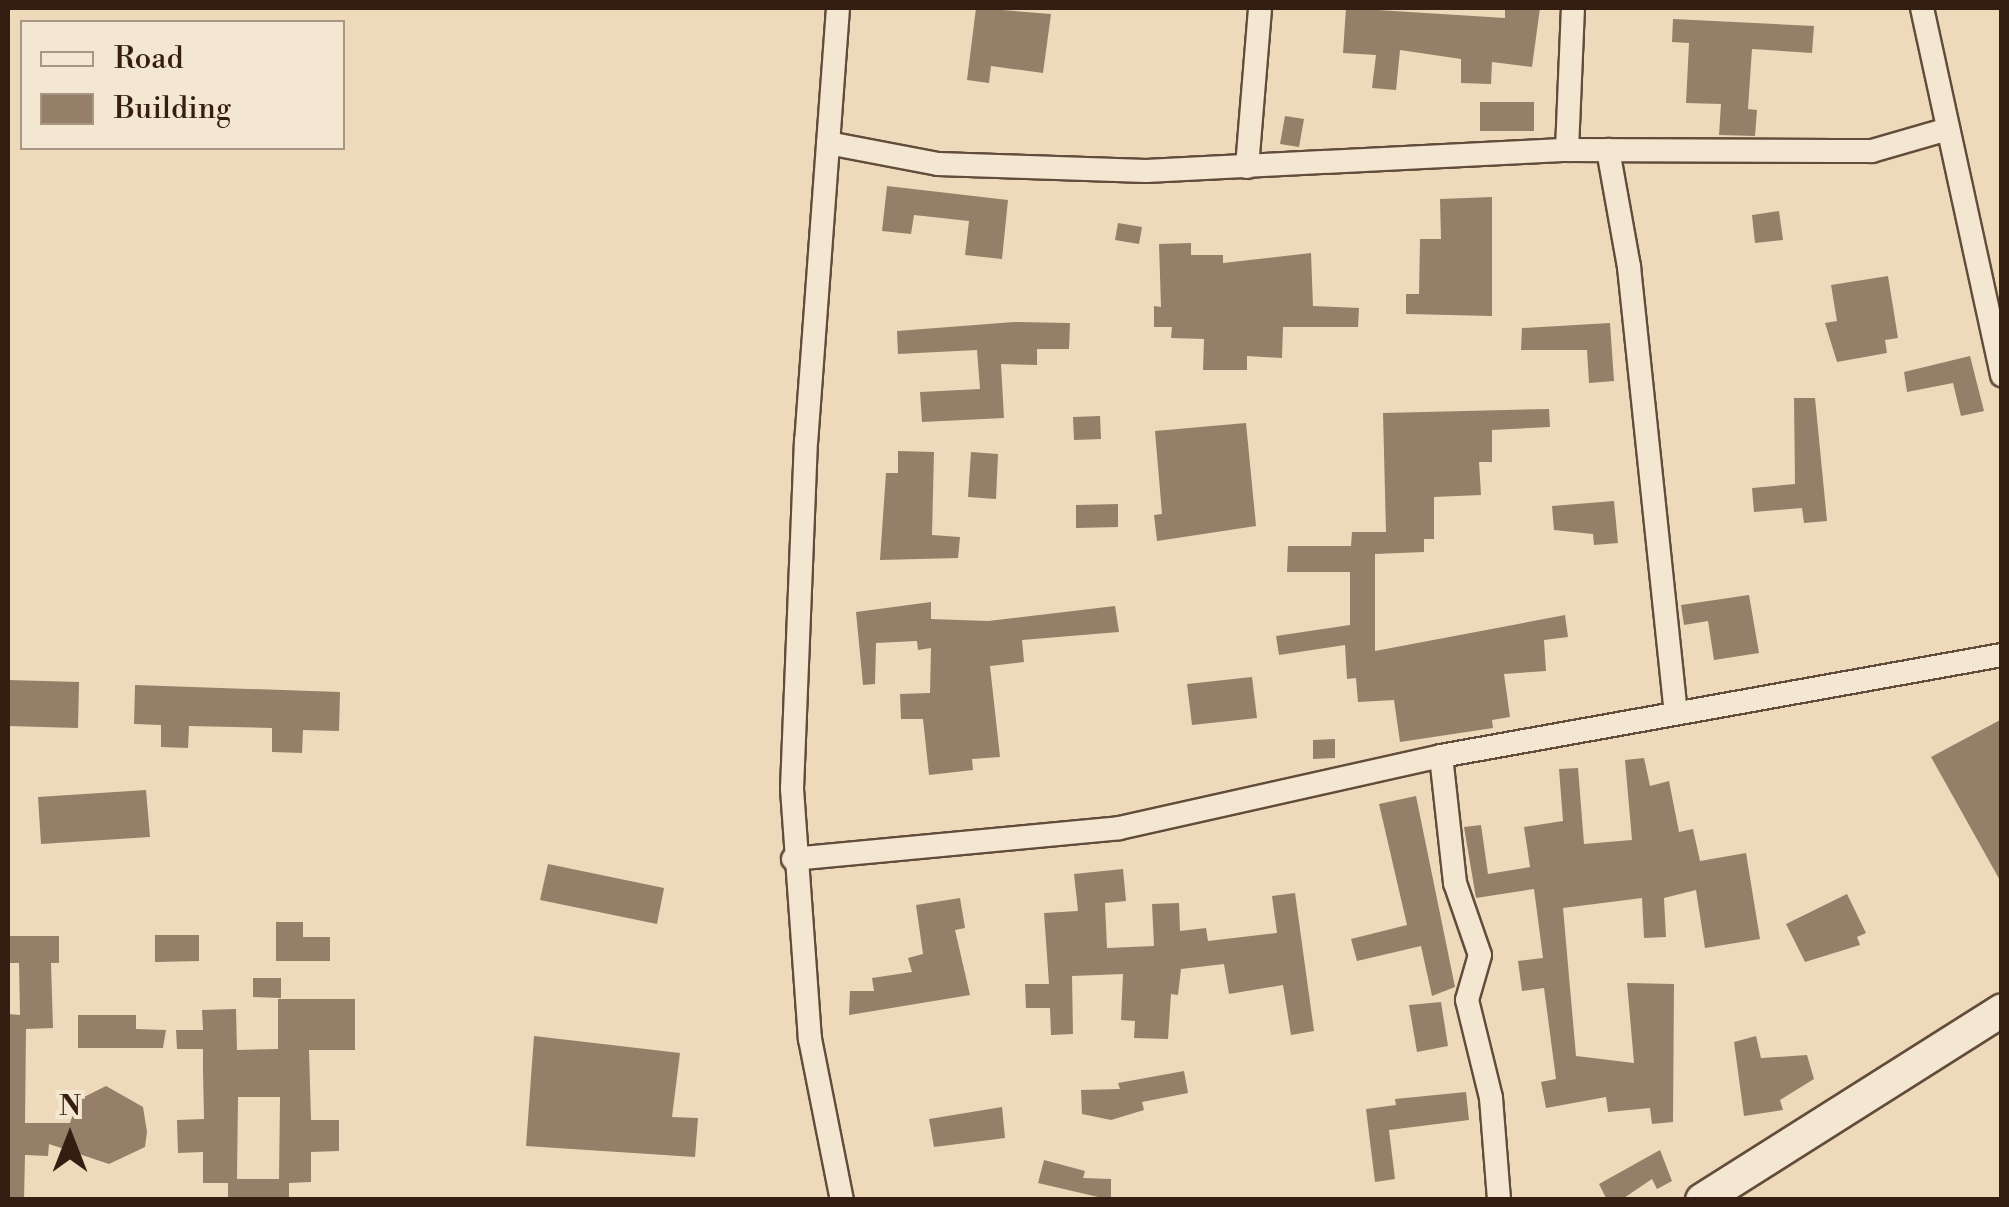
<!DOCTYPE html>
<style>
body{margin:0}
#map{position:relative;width:2009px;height:1207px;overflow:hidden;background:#eedaba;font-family:"Libre Bodoni",serif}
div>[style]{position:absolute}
.building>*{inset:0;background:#957f69}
.roads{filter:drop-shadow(2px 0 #634c3b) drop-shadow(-2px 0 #634c3b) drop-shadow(0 2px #634c3b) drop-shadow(0 -2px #634c3b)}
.minor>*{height:22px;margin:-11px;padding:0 11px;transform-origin:11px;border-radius:11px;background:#f4e7d2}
.secondary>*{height:32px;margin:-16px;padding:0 16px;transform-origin:16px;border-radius:16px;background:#f4e7d2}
span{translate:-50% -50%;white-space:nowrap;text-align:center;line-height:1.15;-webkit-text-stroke:8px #f4e7d2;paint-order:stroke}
.frame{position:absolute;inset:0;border:10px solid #351d11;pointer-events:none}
.legend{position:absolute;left:20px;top:20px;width:325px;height:130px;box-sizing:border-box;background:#f4e7d2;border:2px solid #a89685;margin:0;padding:12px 18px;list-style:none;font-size:30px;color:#351d11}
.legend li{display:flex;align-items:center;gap:20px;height:50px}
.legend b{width:50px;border:2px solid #a89685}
.north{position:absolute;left:20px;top:1087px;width:100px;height:100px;-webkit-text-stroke:8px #f4e7d2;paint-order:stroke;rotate:0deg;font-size:28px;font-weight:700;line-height:40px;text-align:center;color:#351d11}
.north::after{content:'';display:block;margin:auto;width:35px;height:45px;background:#351d11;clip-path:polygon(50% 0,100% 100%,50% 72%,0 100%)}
</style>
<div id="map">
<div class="building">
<div style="clip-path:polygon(976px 8px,1051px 14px,1043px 73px,991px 66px,989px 83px,967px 80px)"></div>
<div style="clip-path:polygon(1346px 8px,1505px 18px,1505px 8px,1540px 8px,1532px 67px,1492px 62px,1491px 84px,1461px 83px,1461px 59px,1400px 50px,1396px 90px,1372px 88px,1376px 55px,1343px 53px)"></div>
<div style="clip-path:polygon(1673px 19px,1814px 26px,1812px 53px,1752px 49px,1748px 109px,1757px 110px,1755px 136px,1719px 135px,1721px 104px,1686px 103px,1689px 43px,1672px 42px)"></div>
<div style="clip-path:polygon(1480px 102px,1534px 102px,1534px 131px,1480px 131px)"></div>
<div style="clip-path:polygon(1285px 116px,1304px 119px,1299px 147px,1280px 144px)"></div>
<div style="clip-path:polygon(887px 186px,1008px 200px,1002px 259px,965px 255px,969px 221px,914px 215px,911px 234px,882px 231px)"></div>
<div style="clip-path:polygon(1492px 197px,1492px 316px,1406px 314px,1406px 294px,1419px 294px,1420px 239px,1441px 239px,1440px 199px)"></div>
<div style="clip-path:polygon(1779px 211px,1783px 240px,1755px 243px,1752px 215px)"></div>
<div style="clip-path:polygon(1118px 223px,1142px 227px,1139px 244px,1115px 240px)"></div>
<div style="clip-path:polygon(1191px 243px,1191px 255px,1223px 255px,1223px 263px,1311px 253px,1313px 306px,1359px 308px,1358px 327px,1283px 327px,1282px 358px,1247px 356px,1247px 370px,1203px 370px,1204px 339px,1171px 338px,1172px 327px,1154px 327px,1154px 306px,1161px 307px,1159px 244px)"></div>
<div style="clip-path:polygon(1888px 276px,1898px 338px,1885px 340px,1887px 353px,1837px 362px,1825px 323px,1837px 321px,1831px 285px)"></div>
<div style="clip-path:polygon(1014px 322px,1070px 323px,1069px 349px,1037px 349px,1037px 365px,1001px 364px,1004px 418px,922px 422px,920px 392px,980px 389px,977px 350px,898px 354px,897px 331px)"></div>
<div style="clip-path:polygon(1610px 323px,1614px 381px,1589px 383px,1587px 350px,1521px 350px,1522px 328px)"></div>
<div style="clip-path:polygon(1970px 356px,1984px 411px,1961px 416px,1953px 383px,1907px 392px,1904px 372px)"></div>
<div style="clip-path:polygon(1794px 398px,1815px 398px,1827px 521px,1804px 523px,1802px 508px,1754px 512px,1752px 488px,1795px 484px)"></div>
<div style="clip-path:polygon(1549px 409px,1550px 427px,1492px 430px,1492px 462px,1479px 462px,1481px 495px,1434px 497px,1434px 539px,1424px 539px,1424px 552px,1375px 554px,1375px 651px,1565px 615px,1568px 637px,1544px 640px,1546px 671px,1504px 674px,1510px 717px,1492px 720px,1493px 728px,1400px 742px,1394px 700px,1358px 702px,1356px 678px,1347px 679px,1345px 645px,1279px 655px,1276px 636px,1350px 625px,1350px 572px,1287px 572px,1288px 546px,1351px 546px,1352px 532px,1386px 532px,1383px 413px)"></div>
<div style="clip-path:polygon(1100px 416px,1101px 439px,1074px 440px,1073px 417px)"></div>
<div style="clip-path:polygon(1246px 423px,1256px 526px,1157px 541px,1154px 515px,1162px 514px,1155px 431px)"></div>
<div style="clip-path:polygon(898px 451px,934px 452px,932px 535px,960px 537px,958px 558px,880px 560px,886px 473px,898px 473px)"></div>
<div style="clip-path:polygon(971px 452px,998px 454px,996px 499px,968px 497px)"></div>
<div style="clip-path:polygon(1614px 501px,1618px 543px,1594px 545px,1593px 534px,1554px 530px,1552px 506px)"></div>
<div style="clip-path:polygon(1118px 504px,1118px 527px,1076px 528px,1076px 505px)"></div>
<div style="clip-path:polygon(1749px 595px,1759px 653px,1714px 660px,1708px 621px,1684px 625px,1681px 605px)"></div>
<div style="clip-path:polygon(931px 602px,931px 619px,988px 621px,1115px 606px,1119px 632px,1022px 640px,1024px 662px,990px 666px,1000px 757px,972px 759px,973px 770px,929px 775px,923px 719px,901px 719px,900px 694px,930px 693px,931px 648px,918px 650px,917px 641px,876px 643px,875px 684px,863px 685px,856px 612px)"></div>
<div style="clip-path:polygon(1252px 677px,1257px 718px,1192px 725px,1187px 684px)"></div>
<div style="clip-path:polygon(8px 680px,79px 682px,78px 728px,8px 726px)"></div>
<div style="clip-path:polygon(135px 685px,340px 692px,339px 731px,303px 730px,302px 753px,272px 752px,272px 728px,189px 726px,188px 748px,161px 747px,161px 725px,134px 724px)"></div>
<div style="clip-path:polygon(2002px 719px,2002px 884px,1931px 757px)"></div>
<div style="clip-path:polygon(1335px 739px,1335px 758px,1313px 759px,1313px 740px)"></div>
<div style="clip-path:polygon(1644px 758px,1650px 786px,1669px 781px,1679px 832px,1693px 829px,1700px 861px,1746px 853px,1760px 939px,1705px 948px,1696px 890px,1664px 898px,1666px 937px,1644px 938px,1642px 898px,1563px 908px,1576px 1056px,1634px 1063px,1627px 983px,1674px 984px,1673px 1122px,1652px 1124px,1650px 1108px,1608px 1112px,1606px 1097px,1546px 1108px,1541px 1082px,1556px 1079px,1544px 988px,1522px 991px,1518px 961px,1543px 958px,1534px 889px,1476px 898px,1464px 827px,1481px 825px,1488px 874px,1530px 867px,1524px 827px,1563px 821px,1559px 769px,1578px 768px,1584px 844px,1632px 840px,1625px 760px)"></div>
<div style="clip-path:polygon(146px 790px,150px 837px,41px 844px,38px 797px)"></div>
<div style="clip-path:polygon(1416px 796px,1455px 987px,1432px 996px,1421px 946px,1357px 961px,1351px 939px,1407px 925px,1379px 804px)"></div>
<div style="clip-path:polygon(548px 864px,664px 888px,657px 924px,540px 900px)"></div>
<div style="clip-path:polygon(1123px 869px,1126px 901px,1105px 903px,1107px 948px,1154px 946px,1152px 904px,1179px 903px,1180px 931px,1206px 928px,1208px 941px,1277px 933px,1272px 896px,1295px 893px,1314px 1031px,1291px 1035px,1283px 985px,1229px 994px,1224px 964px,1181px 969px,1178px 995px,1171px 994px,1168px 1039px,1134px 1038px,1135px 1021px,1121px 1020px,1123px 974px,1072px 976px,1073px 1034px,1051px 1035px,1050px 1008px,1026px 1008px,1025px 984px,1049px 984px,1044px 913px,1078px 911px,1074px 874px)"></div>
<div style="clip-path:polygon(1847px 894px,1866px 933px,1857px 937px,1860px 945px,1805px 962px,1786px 924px)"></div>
<div style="clip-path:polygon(960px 898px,965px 928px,955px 930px,970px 995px,849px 1015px,850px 991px,874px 991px,872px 978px,912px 972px,908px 958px,923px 954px,916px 905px)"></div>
<div style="clip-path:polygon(276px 922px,303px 922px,303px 937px,330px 937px,330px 961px,276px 961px)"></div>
<div style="clip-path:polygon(155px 935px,199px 935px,199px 961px,155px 962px)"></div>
<div style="clip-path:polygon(9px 936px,59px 936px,59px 963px,51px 963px,53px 1028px,26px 1029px,25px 1123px,70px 1123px,78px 1100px,106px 1086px,143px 1107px,147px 1132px,145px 1147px,109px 1164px,49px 1144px,48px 1156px,25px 1155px,24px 1200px,8px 1200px,8px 1014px,20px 1015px,19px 963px,9px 963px)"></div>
<div style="clip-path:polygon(253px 978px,281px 978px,281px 998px,253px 997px)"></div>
<div style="clip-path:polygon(evenodd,278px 999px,355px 999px,355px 1050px,309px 1050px,311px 1120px,339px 1120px,339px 1151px,311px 1152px,311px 1182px,289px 1183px,289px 1200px,228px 1200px,228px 1183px,203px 1183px,203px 1152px,178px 1153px,177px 1120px,204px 1119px,203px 1071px,203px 1049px,177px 1049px,176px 1030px,203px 1030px,202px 1010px,236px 1009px,237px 1050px,278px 1049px,278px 999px,238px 1097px,280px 1097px,279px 1179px,237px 1179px,238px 1097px)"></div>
<div style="clip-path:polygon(1441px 1002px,1448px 1046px,1417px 1052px,1409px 1005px)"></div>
<div style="clip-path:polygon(78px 1015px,136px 1015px,136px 1029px,166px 1030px,163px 1048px,78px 1048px)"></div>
<div style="clip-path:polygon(534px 1036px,680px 1053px,672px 1117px,698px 1118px,695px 1157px,526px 1146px)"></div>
<div style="clip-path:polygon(1756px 1036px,1761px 1058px,1807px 1055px,1814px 1079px,1780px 1100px,1783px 1110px,1744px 1116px,1734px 1042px)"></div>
<div style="clip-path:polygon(1184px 1071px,1188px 1093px,1142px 1102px,1144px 1110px,1111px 1120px,1082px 1114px,1081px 1090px,1120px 1089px,1118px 1083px)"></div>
<div style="clip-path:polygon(1466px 1092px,1469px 1120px,1389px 1130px,1395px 1179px,1375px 1182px,1366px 1109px,1396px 1105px,1395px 1099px)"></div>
<div style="clip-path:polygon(1002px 1107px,1005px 1138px,934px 1147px,929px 1119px)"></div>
<div style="clip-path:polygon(1660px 1150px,1672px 1181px,1657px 1189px,1652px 1179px,1621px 1200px,1607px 1200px,1599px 1184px)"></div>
<div style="clip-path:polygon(1044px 1160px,1085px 1171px,1083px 1178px,1111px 1179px,1111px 1200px,1038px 1183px)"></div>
</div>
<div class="roads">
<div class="minor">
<div style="left:838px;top:8px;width:433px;rotate:94.2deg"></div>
<div style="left:806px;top:440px;width:349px;rotate:92.3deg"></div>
<div style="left:792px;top:789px;width:251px;rotate:85.9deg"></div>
<div style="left:810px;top:1039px;width:164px;rotate:78.8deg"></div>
<div style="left:1922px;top:8px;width:376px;rotate:77.7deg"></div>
<div style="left:828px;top:143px;width:112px;rotate:10.8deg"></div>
<div style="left:938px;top:164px;width:208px;rotate:1.9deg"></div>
<div style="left:1146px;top:171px;width:422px;rotate:-2.9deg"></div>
<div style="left:1567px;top:150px;width:305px;rotate:0.2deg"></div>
<div style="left:1872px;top:151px;width:79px;rotate:-16.1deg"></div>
<div style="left:1567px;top:150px;width:142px;rotate:-87.6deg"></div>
<div style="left:1608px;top:150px;width:119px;rotate:79.8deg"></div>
<div style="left:1629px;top:267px;width:446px;rotate:84deg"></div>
<div style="left:1247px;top:167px;width:160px;rotate:-85.3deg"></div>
<div style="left:1441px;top:756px;width:128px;rotate:83.7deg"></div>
<div style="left:1455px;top:883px;width:76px;rotate:70.9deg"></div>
<div style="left:1480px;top:955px;width:47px;rotate:106.1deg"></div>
<div style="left:1467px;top:1000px;width:101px;rotate:76.2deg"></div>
<div style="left:1491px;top:1098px;width:102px;rotate:85.5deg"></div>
<div style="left:793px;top:859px;width:327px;rotate:-5.4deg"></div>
<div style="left:1119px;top:828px;width:330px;rotate:-12.6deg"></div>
<div style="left:1441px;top:756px;width:570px;rotate:-10.21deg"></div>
</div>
<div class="secondary">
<div style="left:1702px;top:1200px;width:355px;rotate:-32.3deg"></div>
</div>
</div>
<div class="frame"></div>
<ul class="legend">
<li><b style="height:12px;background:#f4e7d2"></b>Road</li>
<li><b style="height:28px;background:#957f69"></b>Building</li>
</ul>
<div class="north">N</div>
</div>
